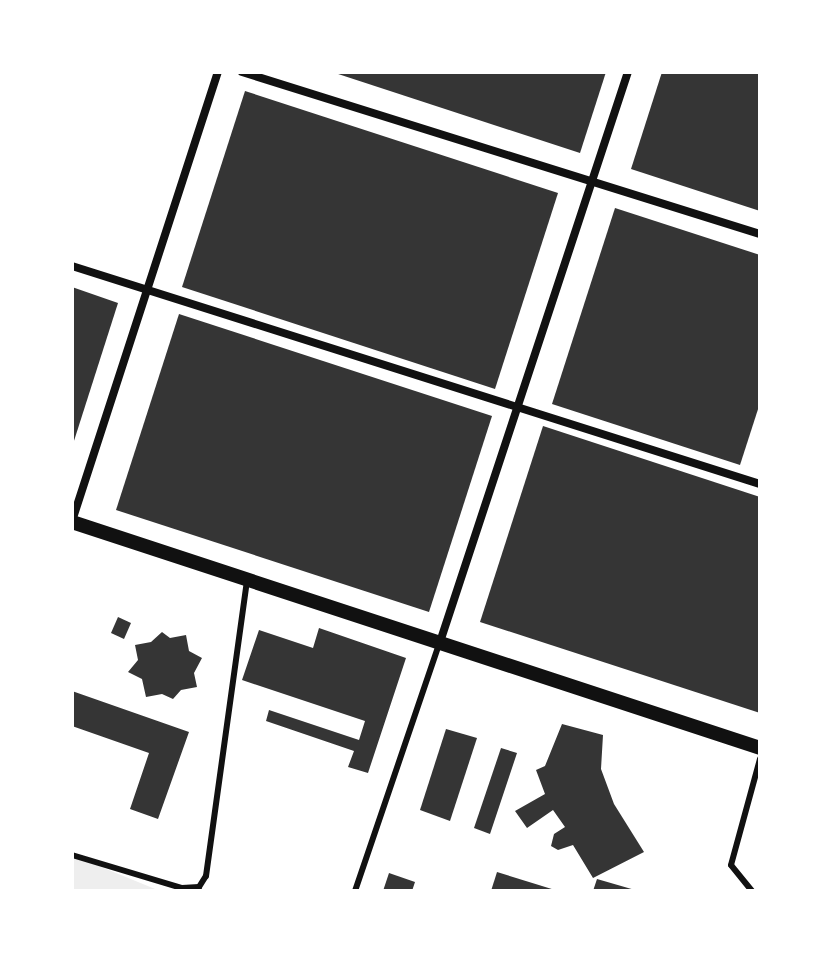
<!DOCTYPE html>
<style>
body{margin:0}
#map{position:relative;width:832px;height:963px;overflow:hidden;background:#fff;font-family:"Fira Sans",sans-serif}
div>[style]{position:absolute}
.green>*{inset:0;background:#eee}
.building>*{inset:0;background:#353535}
.service>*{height:6px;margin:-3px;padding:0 3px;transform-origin:3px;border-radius:3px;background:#111}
.minor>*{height:8px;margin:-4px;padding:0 4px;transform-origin:4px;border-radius:4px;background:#111}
.tertiary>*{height:14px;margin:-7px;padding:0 7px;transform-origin:7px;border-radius:7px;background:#111}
span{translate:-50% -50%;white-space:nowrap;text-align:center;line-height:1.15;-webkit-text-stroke:6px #fff;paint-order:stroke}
.frame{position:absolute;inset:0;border:74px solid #fff;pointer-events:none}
</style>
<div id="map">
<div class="green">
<div style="clip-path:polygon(72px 855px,160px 891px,72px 891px)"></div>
</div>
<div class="building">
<div style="clip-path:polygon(332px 72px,606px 72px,580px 153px)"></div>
<div style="clip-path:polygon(662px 72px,760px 72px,760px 211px,631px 169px)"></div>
<div style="clip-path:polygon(245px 91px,558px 193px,495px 389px,182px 287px)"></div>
<div style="clip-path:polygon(615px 208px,760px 255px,760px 403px,740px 465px,552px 404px)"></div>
<div style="clip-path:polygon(72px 287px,118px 303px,73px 444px,72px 444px)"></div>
<div style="clip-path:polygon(179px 314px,492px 416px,429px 612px,116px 510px)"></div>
<div style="clip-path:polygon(543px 426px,760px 497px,760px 713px,480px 622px)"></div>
<div style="clip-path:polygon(118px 617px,131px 623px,124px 639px,111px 633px)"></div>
<div style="clip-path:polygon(319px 628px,406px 658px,368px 773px,348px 767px,354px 751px,266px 721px,269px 710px,359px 740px,365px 721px,242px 680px,259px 630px,313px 648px)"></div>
<div style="clip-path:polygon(162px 632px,170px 638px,186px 635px,189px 651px,202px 658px,194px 673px,197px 687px,181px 690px,173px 699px,162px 694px,146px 697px,142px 679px,128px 672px,138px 660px,135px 645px,151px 642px)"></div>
<div style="clip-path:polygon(72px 691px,189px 732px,158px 819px,130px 809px,149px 753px,72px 726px)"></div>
<div style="clip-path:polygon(562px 724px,603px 735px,601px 769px,614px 804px,644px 852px,593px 878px,573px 845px,558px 850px,551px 846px,554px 834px,565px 827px,553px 810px,527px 828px,515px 811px,545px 794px,536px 770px,545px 766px)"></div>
<div style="clip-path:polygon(446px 729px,477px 738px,450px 821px,420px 810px)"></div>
<div style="clip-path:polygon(501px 748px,517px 753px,490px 834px,474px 828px)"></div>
<div style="clip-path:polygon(497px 872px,555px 890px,555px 891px,491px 891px)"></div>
<div style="clip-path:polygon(389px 873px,415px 882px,412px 891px,383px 891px)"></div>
<div style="clip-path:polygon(597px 879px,635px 890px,635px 891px,593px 891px)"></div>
</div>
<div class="service">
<div style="left:72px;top:855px;width:115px;rotate:16.7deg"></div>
<div style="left:182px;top:888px;width:17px;rotate:-3deg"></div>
<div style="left:199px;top:887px;width:13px;rotate:-58deg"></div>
<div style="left:206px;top:876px;width:297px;rotate:-82.1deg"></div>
<div style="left:355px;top:891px;width:258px;rotate:-71.2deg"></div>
<div style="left:752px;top:891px;width:33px;rotate:-129deg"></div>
<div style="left:731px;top:865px;width:110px;rotate:-74.7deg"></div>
</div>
<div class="minor">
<div style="left:242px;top:72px;width:543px;rotate:17.37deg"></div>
<div style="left:72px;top:266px;width:722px;rotate:17.58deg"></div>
<div style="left:72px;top:521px;width:472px;rotate:-72deg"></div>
<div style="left:439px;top:645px;width:603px;rotate:-71.75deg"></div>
</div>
<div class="tertiary">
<div style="left:72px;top:522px;width:724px;rotate:18.18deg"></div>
</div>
<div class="frame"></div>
</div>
